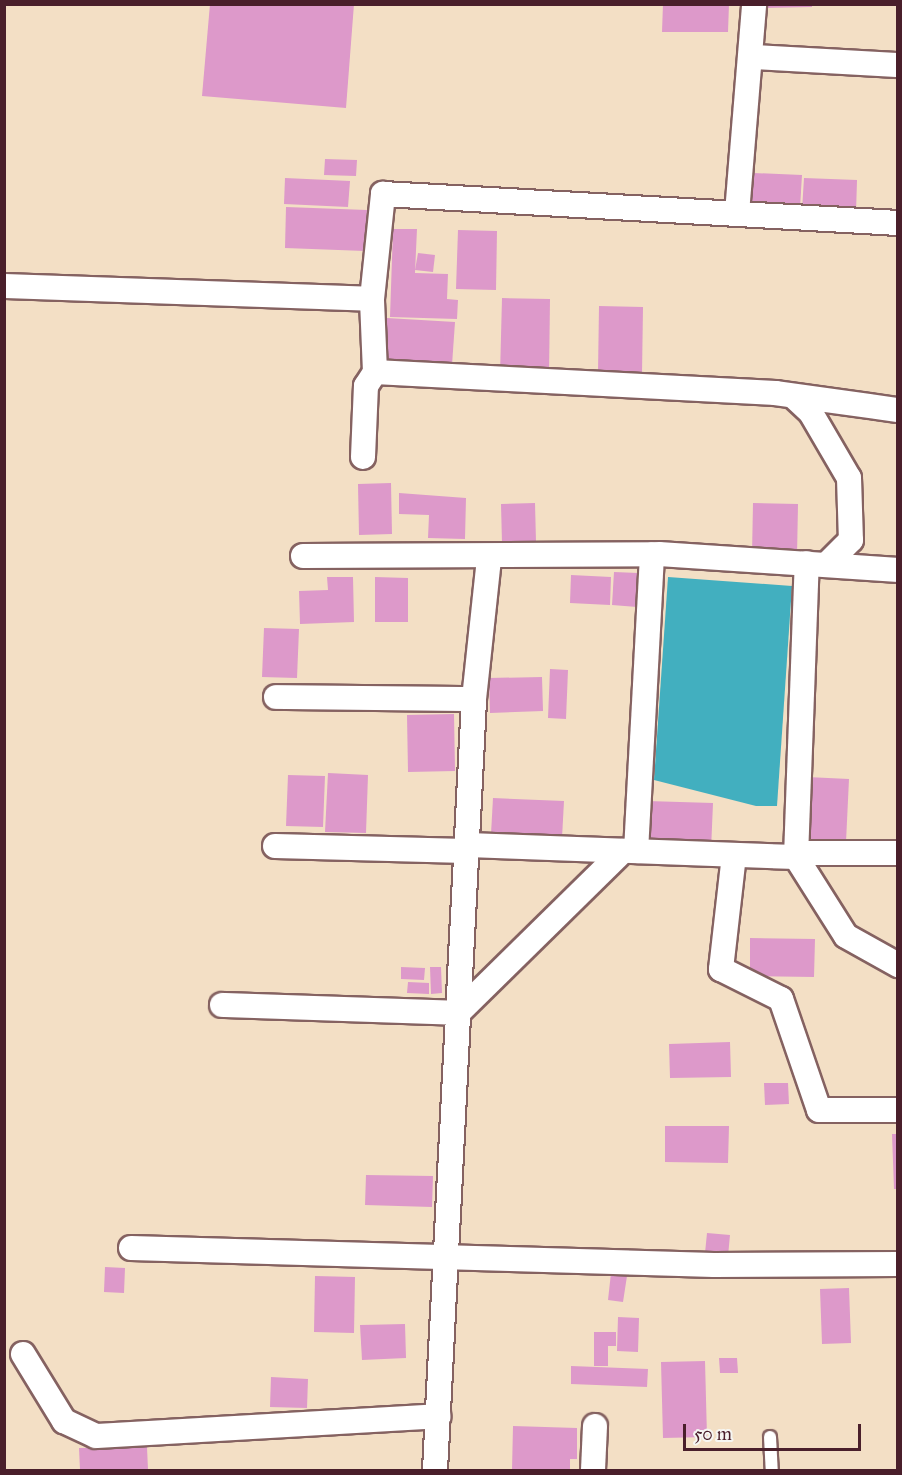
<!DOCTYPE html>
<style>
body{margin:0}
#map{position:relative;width:902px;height:1475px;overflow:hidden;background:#f3dfc5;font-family:"IM FELL Great Primer",serif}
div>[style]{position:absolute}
.water>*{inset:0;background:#42afbf}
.building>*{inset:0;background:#dd99ca}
.roads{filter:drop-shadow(2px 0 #856261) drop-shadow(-2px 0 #856261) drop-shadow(0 2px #856261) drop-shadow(0 -2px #856261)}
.service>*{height:12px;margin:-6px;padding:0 6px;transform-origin:6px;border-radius:6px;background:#fff}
.minor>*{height:24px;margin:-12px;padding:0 12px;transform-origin:12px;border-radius:12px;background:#fff}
span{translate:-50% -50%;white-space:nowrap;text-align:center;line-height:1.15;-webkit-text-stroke:4.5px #f6f6f2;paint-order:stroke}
.frame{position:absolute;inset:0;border:6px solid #4a1f2b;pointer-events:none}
.scale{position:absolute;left:683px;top:1424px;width:178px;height:27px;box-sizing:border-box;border:3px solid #4a1f2b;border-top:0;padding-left:8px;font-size:18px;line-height:21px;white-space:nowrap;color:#4a1f2b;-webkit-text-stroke:4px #f6f6f2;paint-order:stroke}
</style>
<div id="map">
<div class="water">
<div style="clip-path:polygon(668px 577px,792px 586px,777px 806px,756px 806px,654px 780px)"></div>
</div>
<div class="building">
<div style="clip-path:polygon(210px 4px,354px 4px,346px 108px,202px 96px)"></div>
<div style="clip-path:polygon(663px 4px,729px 4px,728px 32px,662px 32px)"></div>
<div style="clip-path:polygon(763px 4px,812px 4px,812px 7px,763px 8px)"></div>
<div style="clip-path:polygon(325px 159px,357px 160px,356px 176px,324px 175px)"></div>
<div style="clip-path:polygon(753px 173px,802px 175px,800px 208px,751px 206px)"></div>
<div style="clip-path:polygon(285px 178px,350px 181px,348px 207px,284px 204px)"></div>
<div style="clip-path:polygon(804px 178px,857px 180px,856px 212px,802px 210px)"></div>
<div style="clip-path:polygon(286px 207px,367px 210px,365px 251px,285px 248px)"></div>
<div style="clip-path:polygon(393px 229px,417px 229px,415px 273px,448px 274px,447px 299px,458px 300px,457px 319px,390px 317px)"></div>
<div style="clip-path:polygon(458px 230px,497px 231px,496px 290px,456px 289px)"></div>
<div style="clip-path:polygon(418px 253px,435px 255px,433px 272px,415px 270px)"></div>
<div style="clip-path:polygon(502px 298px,550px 299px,549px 375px,500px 375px)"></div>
<div style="clip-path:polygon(599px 306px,643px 307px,642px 374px,598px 373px)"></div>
<div style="clip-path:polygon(387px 318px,455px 322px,452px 365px,385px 362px)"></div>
<div style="clip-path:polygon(391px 483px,392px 534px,359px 535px,358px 484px)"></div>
<div style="clip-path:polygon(399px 493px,466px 498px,465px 539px,428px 538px,429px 515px,399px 514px)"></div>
<div style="clip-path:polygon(535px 503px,536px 542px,502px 543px,501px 504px)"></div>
<div style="clip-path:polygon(753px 503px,798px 504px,797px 556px,752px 555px)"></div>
<div style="clip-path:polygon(614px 572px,638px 573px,637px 607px,612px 605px)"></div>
<div style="clip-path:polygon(571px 575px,611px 577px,610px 605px,570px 603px)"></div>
<div style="clip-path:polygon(327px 577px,353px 577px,354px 622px,300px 624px,299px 591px,328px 590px)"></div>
<div style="clip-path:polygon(375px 577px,408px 578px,408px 622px,375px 622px)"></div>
<div style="clip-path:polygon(264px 628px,299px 629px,297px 678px,262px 677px)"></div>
<div style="clip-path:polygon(550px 669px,568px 670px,566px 719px,548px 718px)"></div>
<div style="clip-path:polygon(542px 677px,543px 711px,490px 713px,489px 678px)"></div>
<div style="clip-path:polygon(454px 714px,455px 771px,408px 772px,407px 715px)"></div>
<div style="clip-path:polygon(328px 773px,368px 775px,366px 833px,325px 832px)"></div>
<div style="clip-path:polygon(288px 775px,325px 776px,323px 827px,286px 826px)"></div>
<div style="clip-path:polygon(807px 777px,849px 779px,846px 842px,804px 840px)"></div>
<div style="clip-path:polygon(493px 798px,564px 801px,562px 838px,491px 834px)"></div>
<div style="clip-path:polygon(647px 801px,713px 803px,711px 850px,645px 848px)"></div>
<div style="clip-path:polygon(750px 938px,815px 939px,814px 977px,750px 976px)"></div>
<div style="clip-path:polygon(401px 967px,425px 968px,424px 980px,401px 979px)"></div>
<div style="clip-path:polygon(430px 967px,441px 967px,442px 993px,431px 994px)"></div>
<div style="clip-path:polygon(408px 982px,429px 983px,429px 994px,407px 993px)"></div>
<div style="clip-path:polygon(730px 1042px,731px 1077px,670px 1078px,669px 1044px)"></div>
<div style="clip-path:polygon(764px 1083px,788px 1083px,789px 1104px,765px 1105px)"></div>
<div style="clip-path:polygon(665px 1126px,729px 1126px,728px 1163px,665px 1162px)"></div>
<div style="clip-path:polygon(892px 1134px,898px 1134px,898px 1189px,894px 1189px)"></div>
<div style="clip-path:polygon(366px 1175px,433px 1176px,432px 1207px,365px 1205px)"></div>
<div style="clip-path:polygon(707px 1233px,730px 1235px,728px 1256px,705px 1253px)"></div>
<div style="clip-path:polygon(105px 1267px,125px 1268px,124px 1293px,104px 1292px)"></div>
<div style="clip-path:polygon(611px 1273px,627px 1276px,623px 1302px,608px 1300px)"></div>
<div style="clip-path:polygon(315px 1276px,355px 1277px,354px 1333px,314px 1332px)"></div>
<div style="clip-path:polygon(849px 1288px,851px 1343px,822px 1344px,820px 1289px)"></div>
<div style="clip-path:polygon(618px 1317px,639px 1318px,638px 1352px,617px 1351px)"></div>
<div style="clip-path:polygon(405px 1324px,406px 1358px,362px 1360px,360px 1325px)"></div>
<div style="clip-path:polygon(594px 1332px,616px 1332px,616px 1346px,608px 1346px,608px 1366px,594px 1366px)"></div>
<div style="clip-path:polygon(719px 1358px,737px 1358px,738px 1373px,720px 1373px)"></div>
<div style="clip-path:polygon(705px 1361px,707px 1437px,663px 1438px,661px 1362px)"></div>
<div style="clip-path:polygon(571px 1366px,648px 1369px,647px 1387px,571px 1384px)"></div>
<div style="clip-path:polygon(271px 1377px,308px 1379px,307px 1408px,270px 1407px)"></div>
<div style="clip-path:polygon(513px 1426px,577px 1428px,577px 1459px,570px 1459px,570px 1470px,512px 1470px)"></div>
<div style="clip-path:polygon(147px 1447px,148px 1470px,80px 1470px,79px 1448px)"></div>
</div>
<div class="roads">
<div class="service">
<div style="left:770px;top:1437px;width:33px;rotate:87deg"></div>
</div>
<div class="minor">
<div style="left:753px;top:57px;width:145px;rotate:3.2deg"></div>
<div style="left:737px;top:213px;width:210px;rotate:-85.3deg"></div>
<div style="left:4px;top:286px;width:368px;rotate:2deg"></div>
<div style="left:375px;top:372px;width:401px;rotate:3deg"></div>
<div style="left:775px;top:393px;width:124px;rotate:7.9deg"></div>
<div style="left:793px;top:396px;width:25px;rotate:43deg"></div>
<div style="left:811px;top:413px;width:75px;rotate:59.7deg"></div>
<div style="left:849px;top:478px;width:62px;rotate:88.2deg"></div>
<div style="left:851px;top:540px;width:34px;rotate:135deg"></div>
<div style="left:363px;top:457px;width:71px;rotate:-87.6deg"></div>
<div style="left:366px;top:386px;width:17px;rotate:-57deg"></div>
<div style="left:375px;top:372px;width:73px;rotate:-92.4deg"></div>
<div style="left:372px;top:299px;width:106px;rotate:-84deg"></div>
<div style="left:383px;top:194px;width:516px;rotate:3.22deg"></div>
<div style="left:303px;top:556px;width:356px;rotate:-0.3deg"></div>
<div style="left:659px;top:554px;width:240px;rotate:3.8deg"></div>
<div style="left:276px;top:697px;width:198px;rotate:0.6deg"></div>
<div style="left:468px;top:845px;width:328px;rotate:2.1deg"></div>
<div style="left:796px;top:857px;width:294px;rotate:-87.9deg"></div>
<div style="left:275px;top:846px;width:191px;rotate:1.5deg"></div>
<div style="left:636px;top:851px;width:297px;rotate:-86.9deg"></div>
<div style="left:796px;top:853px;width:102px"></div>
<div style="left:734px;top:855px;width:115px;rotate:96.5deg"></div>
<div style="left:721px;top:969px;width:67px;rotate:26.6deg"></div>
<div style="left:781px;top:999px;width:117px;rotate:71.1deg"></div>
<div style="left:819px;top:1110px;width:79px"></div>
<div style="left:796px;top:857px;width:93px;rotate:57.7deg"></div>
<div style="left:846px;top:936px;width:60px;rotate:29.1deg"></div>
<div style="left:222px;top:1005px;width:236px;rotate:1.9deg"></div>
<div style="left:458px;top:1013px;width:231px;rotate:-44.5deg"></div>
<div style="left:131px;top:1248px;width:583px;rotate:1.67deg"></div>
<div style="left:714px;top:1265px;width:184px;rotate:-0.3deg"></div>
<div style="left:23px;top:1354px;width:79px;rotate:58.5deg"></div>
<div style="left:64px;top:1421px;width:35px;rotate:25deg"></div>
<div style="left:96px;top:1436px;width:343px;rotate:-3.3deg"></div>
<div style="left:435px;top:1470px;width:772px;rotate:-87.1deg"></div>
<div style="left:474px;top:699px;width:141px;rotate:-83.9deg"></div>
<div style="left:593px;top:1470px;width:44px;rotate:-87.4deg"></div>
</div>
</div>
<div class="frame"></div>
<div class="scale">50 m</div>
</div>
